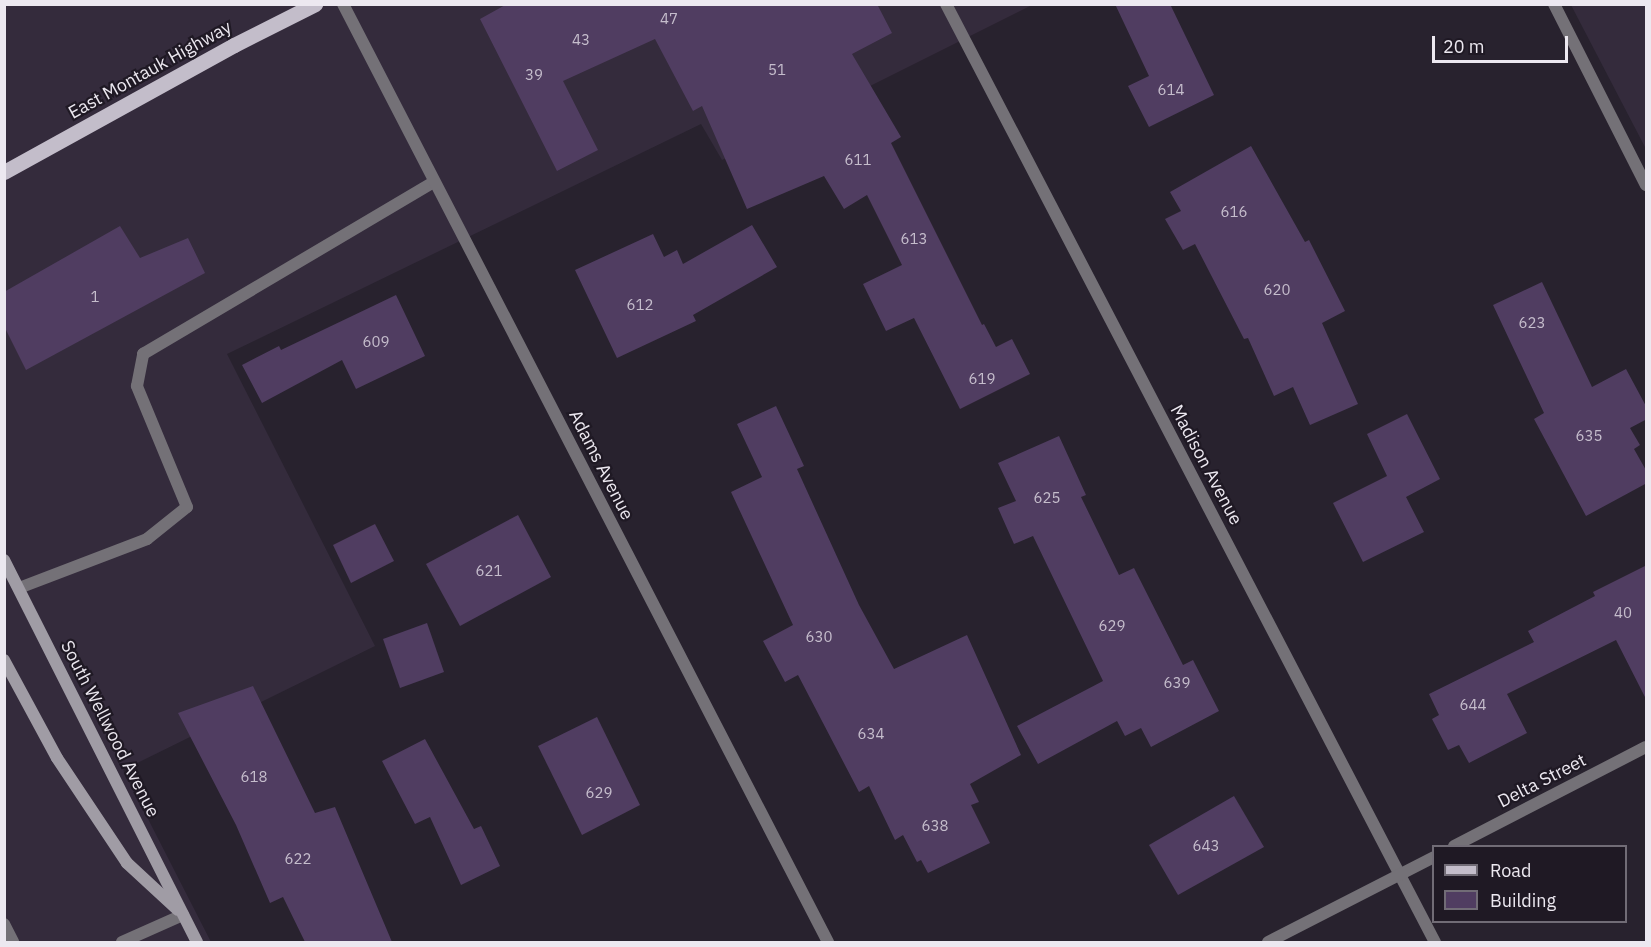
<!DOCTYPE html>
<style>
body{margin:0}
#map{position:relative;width:1651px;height:947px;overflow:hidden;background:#28222e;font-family:"IBM Plex Sans",sans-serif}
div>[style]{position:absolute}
.built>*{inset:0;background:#342b3c}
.building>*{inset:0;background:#503d61}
.lane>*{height:12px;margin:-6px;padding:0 6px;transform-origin:6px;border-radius:6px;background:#747177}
.street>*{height:12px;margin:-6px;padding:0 6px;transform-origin:6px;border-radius:6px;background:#747177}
.secondary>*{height:12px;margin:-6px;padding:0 6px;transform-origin:6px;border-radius:6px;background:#a09ca5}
.primary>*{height:15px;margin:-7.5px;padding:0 7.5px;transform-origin:7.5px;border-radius:7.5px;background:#c3bdca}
span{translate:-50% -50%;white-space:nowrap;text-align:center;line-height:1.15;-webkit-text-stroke:4.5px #1f1924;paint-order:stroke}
.number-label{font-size:15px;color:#c5bdcc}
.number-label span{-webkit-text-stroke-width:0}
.street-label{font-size:18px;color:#ece8f0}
.frame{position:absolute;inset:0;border:6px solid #ece8f0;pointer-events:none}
.legend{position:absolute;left:1432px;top:845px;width:195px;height:78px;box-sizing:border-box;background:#1f1924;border:2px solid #716c76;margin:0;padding:8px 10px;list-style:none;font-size:18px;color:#ece8f0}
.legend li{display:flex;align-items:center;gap:12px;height:30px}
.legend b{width:30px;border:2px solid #716c76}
.scale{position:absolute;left:1432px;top:36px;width:136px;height:27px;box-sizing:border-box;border:3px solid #ece8f0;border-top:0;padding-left:8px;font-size:18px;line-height:21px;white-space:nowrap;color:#ece8f0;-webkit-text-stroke:4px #1f1924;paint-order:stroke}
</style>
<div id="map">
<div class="built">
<div style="clip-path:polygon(5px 5px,1032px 5px,722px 160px,701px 124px,227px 354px,375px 646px,123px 770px,211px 942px,5px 942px)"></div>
<div style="clip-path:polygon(1571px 5px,1646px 5px,1646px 149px)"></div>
</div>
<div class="building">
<div style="clip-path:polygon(507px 4px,877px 4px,892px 33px,852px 54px,901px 137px,891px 143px,982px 325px,984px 324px,996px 347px,1012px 339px,1030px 374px,960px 409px,914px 318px,886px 331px,863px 284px,902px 265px,867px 195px,844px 209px,824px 176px,747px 209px,702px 106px,693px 111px,655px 39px,563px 81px,598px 150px,557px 171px,480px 19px)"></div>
<div style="clip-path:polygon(1115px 4px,1170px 4px,1214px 95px,1149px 127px,1128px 86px,1149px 76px)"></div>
<div style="clip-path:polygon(1251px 146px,1305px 242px,1309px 240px,1345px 311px,1322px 323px,1358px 404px,1310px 425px,1293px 387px,1274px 396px,1248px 338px,1244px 339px,1195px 244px,1183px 250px,1165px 219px,1181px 211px,1170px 192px)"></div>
<div style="clip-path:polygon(752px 225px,777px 267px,693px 315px,696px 321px,617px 358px,575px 270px,653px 234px,664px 257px,677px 250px,683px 264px)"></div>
<div style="clip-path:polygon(120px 226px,140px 258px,188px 238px,205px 273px,26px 370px,4px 326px,4px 292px)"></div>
<div style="clip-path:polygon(1542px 282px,1592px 387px,1626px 369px,1647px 408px,1647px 419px,1630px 428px,1640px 445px,1634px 449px,1647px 472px,1647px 483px,1586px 516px,1534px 419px,1544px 413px,1493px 305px)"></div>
<div style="clip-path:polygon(396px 295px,425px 356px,356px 389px,342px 360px,262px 403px,242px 365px,279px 346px,281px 350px)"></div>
<div style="clip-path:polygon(776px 406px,804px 466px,797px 469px,859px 605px,894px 669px,967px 635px,1021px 755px,970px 784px,979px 802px,971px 805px,990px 843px,928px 873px,921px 860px,917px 862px,903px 835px,895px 840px,869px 786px,859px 792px,798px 675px,785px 682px,763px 641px,793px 625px,731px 492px,762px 477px,737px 424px)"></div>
<div style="clip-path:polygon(1407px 414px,1440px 479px,1406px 497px,1424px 532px,1363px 562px,1333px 503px,1387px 476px,1367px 434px)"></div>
<div style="clip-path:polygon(1059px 436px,1086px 495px,1081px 497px,1119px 575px,1134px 568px,1183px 665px,1193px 660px,1219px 711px,1151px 747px,1141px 728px,1125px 736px,1117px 721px,1038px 764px,1017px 726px,1103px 681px,1033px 536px,1014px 544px,998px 508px,1016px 501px,998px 463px)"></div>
<div style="clip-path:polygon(518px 515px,551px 577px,460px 626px,426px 564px)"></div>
<div style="clip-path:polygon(375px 524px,394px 561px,351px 583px,333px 545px)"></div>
<div style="clip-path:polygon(1647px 565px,1647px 701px,1616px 640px,1507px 694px,1527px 733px,1469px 763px,1459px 745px,1448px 750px,1432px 719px,1439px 715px,1429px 694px,1534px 642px,1528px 631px,1595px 596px,1593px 592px)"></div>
<div style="clip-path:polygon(427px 623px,444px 672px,400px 688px,383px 639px)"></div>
<div style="clip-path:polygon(253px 686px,315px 813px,335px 807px,392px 942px,305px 942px,283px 897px,270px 903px,236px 825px,178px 713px)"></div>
<div style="clip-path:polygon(597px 717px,640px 805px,582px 835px,538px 746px)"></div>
<div style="clip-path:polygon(425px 739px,474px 829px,481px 826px,500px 866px,461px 885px,430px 817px,415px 824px,382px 761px)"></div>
<div style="clip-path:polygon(1234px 796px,1264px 847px,1178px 895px,1149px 845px)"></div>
</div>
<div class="lane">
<div style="left:19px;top:588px;width:137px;rotate:-20.9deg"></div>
<div style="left:147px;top:539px;width:51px;rotate:-38.7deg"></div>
<div style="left:187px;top:507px;width:131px;rotate:-112.5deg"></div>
<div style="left:137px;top:386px;width:33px;rotate:-79deg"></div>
<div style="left:143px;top:354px;width:338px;rotate:-30.6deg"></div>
<div style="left:4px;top:924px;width:20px;rotate:63deg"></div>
<div style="left:122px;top:942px;width:67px;rotate:-23.9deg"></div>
</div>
<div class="street">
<div style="left:343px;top:4px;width:1056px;rotate:62.66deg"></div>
<div style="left:946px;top:4px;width:1058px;rotate:62.47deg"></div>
<div style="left:1554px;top:4px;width:203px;rotate:63.1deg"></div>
<div style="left:1454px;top:846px;width:216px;rotate:-27.3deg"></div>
<div style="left:1268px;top:942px;width:186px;rotate:-27.1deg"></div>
</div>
<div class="secondary">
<div style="left:4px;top:560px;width:428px;rotate:63.2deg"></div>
<div style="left:4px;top:660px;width:111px;rotate:61.6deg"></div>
<div style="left:57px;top:758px;width:126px;rotate:56.3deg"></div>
<div style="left:127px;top:863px;width:69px;rotate:42.7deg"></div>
</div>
<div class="primary">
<div style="left:4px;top:172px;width:263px;rotate:-28.9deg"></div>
<div style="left:234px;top:45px;width:91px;rotate:-26.8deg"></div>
</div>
<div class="number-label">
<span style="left:669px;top:19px">47</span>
<span style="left:581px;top:40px">43</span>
<span style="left:777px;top:70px">51</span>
<span style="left:534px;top:75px">39</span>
<span style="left:1171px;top:90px">614</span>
<span style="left:858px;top:160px">611</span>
<span style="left:1234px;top:212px">616</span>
<span style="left:914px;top:239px">613</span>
<span style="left:1277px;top:290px">620</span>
<span style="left:95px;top:297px">1</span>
<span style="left:640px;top:305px">612</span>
<span style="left:1532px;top:323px">623</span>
<span style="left:376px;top:342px">609</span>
<span style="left:982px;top:379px">619</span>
<span style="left:1589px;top:436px">635</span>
<span style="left:1047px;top:498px">625</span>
<span style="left:489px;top:571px">621</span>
<span style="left:1623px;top:613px">40</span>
<span style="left:1112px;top:626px">629</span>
<span style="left:819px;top:637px">630</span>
<span style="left:1177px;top:683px">639</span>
<span style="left:1473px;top:705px">644</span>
<span style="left:871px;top:734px">634</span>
<span style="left:254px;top:777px">618</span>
<span style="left:599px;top:793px">629</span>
<span style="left:935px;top:826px">638</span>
<span style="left:1206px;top:846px">643</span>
<span style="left:298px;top:859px">622</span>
</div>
<div class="street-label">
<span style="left:150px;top:70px;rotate:-29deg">East Montauk Highway</span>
<span style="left:601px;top:465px;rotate:63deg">Adams Avenue</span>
<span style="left:1206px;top:465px;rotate:62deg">Madison Avenue</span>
<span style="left:110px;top:729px;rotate:63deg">South Wellwood Avenue</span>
<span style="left:1542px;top:781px;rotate:-27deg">Delta Street</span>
</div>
<div class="frame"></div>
<ul class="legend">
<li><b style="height:8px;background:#c3bdca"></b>Road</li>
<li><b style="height:16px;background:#503d61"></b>Building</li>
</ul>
<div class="scale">20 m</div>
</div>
